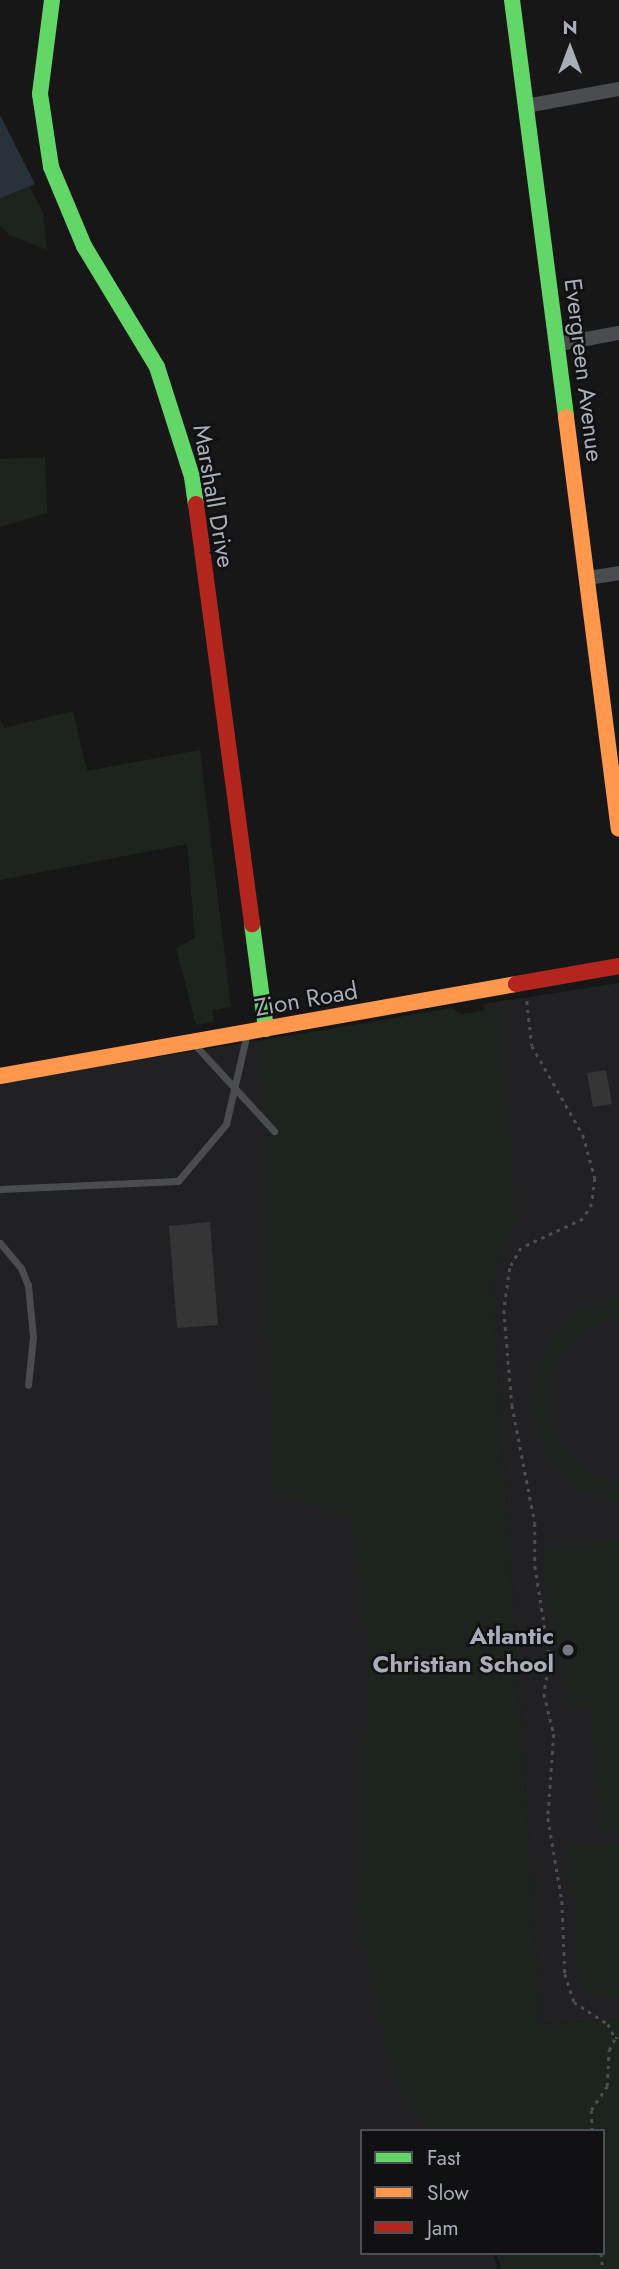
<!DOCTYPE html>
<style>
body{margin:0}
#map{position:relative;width:619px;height:2269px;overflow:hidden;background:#171717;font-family:Jost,sans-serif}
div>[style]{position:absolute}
.built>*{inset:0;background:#212123}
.green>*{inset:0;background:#1d241e}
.water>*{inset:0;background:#2a3239}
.building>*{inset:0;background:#353536}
.path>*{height:2.5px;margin-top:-1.25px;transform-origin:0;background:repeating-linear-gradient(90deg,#4d4e52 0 3.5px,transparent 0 8.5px)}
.lane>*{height:7px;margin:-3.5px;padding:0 3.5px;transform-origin:3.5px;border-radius:3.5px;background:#4b4c50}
.street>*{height:14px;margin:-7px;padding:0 7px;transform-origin:7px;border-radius:7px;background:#4b4c50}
.fast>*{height:16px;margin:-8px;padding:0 8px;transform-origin:8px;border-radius:8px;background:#63d668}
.slow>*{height:16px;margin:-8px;padding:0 8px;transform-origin:8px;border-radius:8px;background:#ff974d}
.jam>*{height:16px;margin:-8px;padding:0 8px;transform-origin:8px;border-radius:8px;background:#b3261e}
.dots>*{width:19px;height:19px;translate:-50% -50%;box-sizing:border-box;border:4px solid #111113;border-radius:50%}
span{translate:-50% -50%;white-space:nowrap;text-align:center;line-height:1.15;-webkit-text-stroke:5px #111113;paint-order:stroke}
.street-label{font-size:24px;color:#a8adb8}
.poi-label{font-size:24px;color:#a8adb8;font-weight:700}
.right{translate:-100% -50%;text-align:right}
.legend{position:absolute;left:360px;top:2129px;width:245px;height:126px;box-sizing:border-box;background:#111113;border:2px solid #4d4f55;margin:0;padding:9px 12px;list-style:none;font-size:21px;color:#a8adb8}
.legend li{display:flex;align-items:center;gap:14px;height:35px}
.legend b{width:35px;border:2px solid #4d4f55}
.north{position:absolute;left:535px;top:14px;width:70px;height:70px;-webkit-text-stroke:5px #111113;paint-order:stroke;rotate:0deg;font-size:19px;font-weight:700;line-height:28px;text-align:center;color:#a8adb8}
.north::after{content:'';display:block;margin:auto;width:24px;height:32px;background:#a8adb8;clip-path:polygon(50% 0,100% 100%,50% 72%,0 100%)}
</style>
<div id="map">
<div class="built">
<div style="clip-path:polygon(619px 983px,619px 2019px,541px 2024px,492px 1281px,516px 1218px,483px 1004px)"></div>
<div style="clip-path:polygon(322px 1030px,477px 2131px,362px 2131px,362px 2253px,494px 2253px,497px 2269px,0 2269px,0 1083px)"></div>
</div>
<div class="green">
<div style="clip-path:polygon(15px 160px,43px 212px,47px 250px,9px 235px,0 225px,0 167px)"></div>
<div style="clip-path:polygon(45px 457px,47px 513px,0 527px,0 459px)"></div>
<div style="clip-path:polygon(73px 711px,87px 771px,200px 750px,231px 1007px,212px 1010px,214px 1022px,196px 1025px,176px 948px,195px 938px,187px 844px,0 880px,0 718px,4px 728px)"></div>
<div style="clip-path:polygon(451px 1008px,462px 1014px,500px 1008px,516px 1218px,492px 1281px,541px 2024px,619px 2019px,619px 2269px,501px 2269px,497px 2253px,603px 2253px,603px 2131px,426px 2131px,393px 2077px,357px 1909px,369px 1654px,352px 1519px,273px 1492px,260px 1041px)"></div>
<div style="clip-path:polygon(619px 1297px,619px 1315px,587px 1328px,563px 1352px,552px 1376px,549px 1400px,552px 1425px,563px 1449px,593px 1475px,619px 1485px,619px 1502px,583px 1490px,557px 1469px,539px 1440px,531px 1405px,536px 1367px,554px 1335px,579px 1312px)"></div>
<div style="clip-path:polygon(619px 1539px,619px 1828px,601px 1830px,591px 1706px,572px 1710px,541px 1568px,549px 1549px)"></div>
<div style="clip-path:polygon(570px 1845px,619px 1846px,619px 1995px,590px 1995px,580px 1984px)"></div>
</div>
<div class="water">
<div style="clip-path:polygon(0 115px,35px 184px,1px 198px,0 198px)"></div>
</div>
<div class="building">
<div style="clip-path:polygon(606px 1070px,612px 1104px,593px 1107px,587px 1073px)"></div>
<div style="clip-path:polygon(210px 1222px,218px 1325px,177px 1328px,169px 1226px)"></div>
</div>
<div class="path">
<div style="left:527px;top:1001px;width:45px;rotate:83.7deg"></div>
<div style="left:532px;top:1046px;width:103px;rotate:60.2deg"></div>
<div style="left:583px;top:1135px;width:45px;rotate:74.4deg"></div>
<div style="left:595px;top:1178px;width:26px;rotate:97deg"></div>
<div style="left:592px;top:1204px;width:17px;rotate:121deg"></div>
<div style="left:583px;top:1219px;width:68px;rotate:154.9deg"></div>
<div style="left:521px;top:1248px;width:23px;rotate:119deg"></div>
<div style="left:510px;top:1268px;width:42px;rotate:98.1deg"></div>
<div style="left:504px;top:1310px;width:95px;rotate:85.2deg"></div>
<div style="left:512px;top:1405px;width:120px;rotate:79deg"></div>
<div style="left:535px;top:1523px;width:43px;rotate:90deg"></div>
<div style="left:535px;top:1566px;width:95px;rotate:80.9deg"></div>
<div style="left:550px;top:1660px;width:35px;rotate:100deg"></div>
<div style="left:544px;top:1694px;width:41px;rotate:76deg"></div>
<div style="left:554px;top:1734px;width:84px;rotate:94.1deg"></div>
<div style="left:548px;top:1818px;width:84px;rotate:80.4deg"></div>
<div style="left:562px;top:1901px;width:73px;rotate:87.6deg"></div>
<div style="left:565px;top:1974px;width:29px;rotate:72deg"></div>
<div style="left:574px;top:2002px;width:40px;rotate:32.9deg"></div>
<div style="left:608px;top:2024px;width:16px;rotate:63deg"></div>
<div style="left:592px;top:2131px;width:21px;rotate:-93deg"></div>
<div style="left:591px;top:2110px;width:29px;rotate:-56deg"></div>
<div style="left:607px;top:2086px;width:36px;rotate:-87deg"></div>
<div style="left:609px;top:2050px;width:13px;rotate:-63deg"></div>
<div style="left:615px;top:2038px;width:4px"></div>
<div style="left:601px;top:2253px;width:16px;rotate:83deg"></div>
</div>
<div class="lane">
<div style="left:195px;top:1045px;width:117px;rotate:47.4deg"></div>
<div style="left:0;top:1189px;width:178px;rotate:-2.6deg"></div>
<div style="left:178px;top:1181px;width:75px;rotate:-49.9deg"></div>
<div style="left:226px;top:1124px;width:93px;rotate:-77deg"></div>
<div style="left:0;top:1243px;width:33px;rotate:50deg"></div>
<div style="left:21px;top:1268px;width:18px;rotate:68deg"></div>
<div style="left:28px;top:1285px;width:52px;rotate:84.5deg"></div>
<div style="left:33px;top:1337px;width:48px;rotate:95.9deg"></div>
</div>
<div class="street">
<div style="left:526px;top:106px;width:95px;rotate:-10.4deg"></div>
<div style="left:559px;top:344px;width:61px;rotate:-10.4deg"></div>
<div style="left:588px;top:578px;width:31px;rotate:-9deg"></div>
</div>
<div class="fast">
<div style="left:52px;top:0;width:95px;rotate:97.3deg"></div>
<div style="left:40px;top:94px;width:74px;rotate:81.4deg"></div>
<div style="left:51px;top:167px;width:86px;rotate:67.3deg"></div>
<div style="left:84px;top:246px;width:141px;rotate:58.9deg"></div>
<div style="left:157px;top:367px;width:115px;rotate:72.3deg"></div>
<div style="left:192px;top:477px;width:27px;rotate:82deg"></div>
<div style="left:512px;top:0;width:420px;rotate:82.6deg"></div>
<div style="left:252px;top:924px;width:106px;rotate:82.4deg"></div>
</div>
<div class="slow">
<div style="left:566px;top:417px;width:415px;rotate:82.7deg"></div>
<div style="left:0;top:1076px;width:524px;rotate:-10.11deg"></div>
</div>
<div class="jam">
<div style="left:196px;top:504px;width:424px;rotate:82.4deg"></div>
<div style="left:516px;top:984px;width:105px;rotate:-9.9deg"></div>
</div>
<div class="dots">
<div style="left:568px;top:1650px;background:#757880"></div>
</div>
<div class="street-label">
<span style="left:584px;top:370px;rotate:83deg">Evergreen Avenue</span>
<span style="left:214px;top:496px;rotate:80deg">Marshall Drive</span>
<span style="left:306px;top:999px;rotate:-10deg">Zion Road</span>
</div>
<div class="poi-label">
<span class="right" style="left:554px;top:1650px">Atlantic<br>Christian School</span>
</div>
<ul class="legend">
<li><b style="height:9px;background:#63d668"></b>Fast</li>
<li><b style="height:9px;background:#ff974d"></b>Slow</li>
<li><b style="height:9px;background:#b3261e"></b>Jam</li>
</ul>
<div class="north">N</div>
</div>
